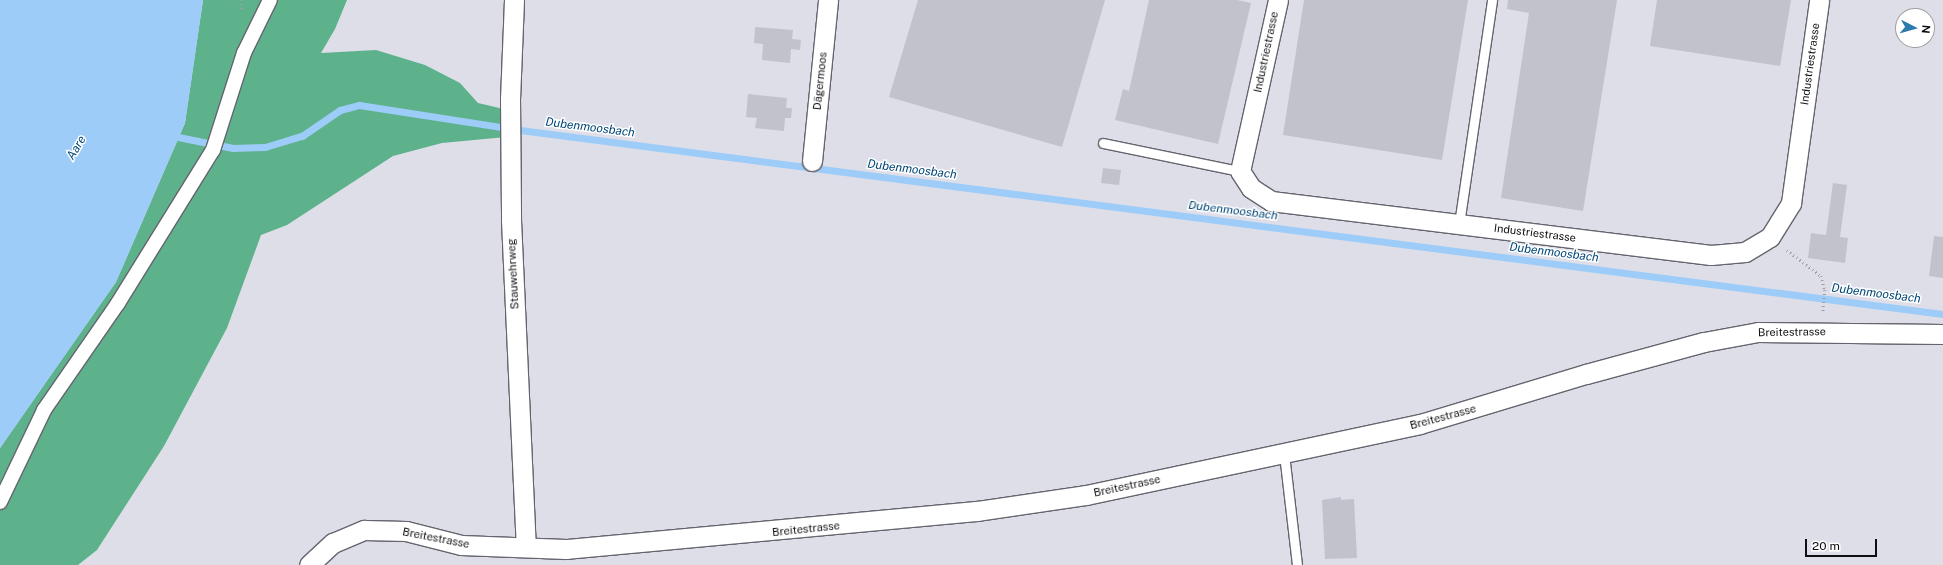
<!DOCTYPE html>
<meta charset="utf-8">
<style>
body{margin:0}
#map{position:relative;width:1943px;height:565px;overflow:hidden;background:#dddee8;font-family:"Public Sans",sans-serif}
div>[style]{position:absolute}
.forest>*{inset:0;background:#5db28c}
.water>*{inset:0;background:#9dccf8}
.stream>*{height:7px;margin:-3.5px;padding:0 3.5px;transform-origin:3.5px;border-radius:3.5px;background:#9dccf8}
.building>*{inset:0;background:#c1c2cc}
.path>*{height:2.5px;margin-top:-1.25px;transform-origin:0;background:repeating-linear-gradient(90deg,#9c9da5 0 1px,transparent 0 4px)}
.roads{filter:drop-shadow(1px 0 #64656e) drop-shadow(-1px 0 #64656e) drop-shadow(0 1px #64656e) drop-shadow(0 -1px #64656e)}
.service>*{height:9px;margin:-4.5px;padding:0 4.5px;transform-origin:4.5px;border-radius:4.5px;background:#fff}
.pedestrian>*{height:14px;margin:-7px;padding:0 7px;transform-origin:7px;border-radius:7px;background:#fff}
.minor>*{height:19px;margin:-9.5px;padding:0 9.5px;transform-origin:9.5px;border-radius:9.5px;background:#fff}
span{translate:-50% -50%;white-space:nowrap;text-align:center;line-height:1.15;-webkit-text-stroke:3px #fff;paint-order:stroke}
.street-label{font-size:11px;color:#0e0f12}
.water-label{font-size:12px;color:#004779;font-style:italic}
.north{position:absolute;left:1895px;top:8px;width:40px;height:40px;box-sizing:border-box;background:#fff;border:1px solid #9f9fa0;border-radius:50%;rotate:96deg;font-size:11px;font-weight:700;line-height:16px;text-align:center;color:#0e0f12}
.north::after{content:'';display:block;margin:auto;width:14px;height:18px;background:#2d7bad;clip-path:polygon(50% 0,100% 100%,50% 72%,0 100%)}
.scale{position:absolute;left:1805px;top:539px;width:72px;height:18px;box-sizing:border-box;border:2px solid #0e0f12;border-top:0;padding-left:5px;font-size:12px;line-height:14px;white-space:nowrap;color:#0e0f12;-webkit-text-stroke:3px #fff;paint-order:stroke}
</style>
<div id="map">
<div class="forest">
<div style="clip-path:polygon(203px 0,347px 0,335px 29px,321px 53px,376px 50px,425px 65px,460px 83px,478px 103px,508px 110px,506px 137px,442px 143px,393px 156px,287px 225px,261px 235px,227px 328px,164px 446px,97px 550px,78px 565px,0 565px,0 448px,116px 282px,185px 123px)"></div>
</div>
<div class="water">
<div style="clip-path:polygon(0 0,203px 0,185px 123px,116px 282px,0 448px)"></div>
</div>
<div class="stream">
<div style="left:520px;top:130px;width:1435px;rotate:7.37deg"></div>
<div style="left:178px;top:137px;width:56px;rotate:11.3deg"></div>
<div style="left:233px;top:148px;width:32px;rotate:-2deg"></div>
<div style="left:265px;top:147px;width:39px;rotate:-17deg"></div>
<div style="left:302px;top:136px;width:46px;rotate:-34.4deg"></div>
<div style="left:340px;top:110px;width:20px;rotate:-15deg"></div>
<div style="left:359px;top:105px;width:151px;rotate:8.8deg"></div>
</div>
<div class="building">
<div style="clip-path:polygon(918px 0,1105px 0,1062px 147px,889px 97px)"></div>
<div style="clip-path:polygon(1149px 0,1237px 0,1251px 3px,1218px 144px,1115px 120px,1123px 89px,1129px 91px)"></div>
<div style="clip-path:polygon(1304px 0,1468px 0,1442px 160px,1283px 135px)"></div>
<div style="clip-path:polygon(1508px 0,1617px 0,1583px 211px,1501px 198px,1529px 13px,1507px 9px)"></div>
<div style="clip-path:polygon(1657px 0,1791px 0,1780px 66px,1650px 46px)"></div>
<div style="clip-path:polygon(755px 27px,793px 30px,792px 39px,801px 40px,800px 50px,791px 49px,790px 63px,762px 60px,763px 44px,754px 43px)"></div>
<div style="clip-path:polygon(748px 94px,787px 98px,786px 108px,792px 108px,791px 118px,785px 118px,784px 131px,755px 128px,757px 118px,746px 117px)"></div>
<div style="clip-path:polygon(1103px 168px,1121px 170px,1119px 185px,1101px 183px)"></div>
<div style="clip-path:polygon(1833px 183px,1847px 185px,1840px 237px,1848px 238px,1845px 263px,1808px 258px,1811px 233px,1826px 235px)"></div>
<div style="clip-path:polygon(1934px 236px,1943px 237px,1943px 278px,1929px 276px)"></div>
<div style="clip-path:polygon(1341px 497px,1341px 500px,1354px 499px,1357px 558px,1325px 559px,1322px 500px)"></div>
</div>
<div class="path">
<div style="left:241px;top:0;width:11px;rotate:85deg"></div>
<div style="left:1787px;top:250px;width:43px;rotate:37.4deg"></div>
<div style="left:1821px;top:276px;width:15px;rotate:74deg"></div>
<div style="left:1825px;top:290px;width:21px;rotate:95deg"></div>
</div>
<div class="roads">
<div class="service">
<div style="left:1103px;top:143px;width:140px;rotate:11.6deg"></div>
<div style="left:1459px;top:224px;width:226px;rotate:-81.6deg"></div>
<div style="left:1284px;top:454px;width:112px;rotate:83.3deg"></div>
</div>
<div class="pedestrian">
<div style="left:0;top:502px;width:102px;rotate:-64.4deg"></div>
<div style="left:44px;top:410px;width:130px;rotate:-55.3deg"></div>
<div style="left:118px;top:303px;width:180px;rotate:-58.2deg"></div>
<div style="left:213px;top:150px;width:102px;rotate:-72.3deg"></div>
<div style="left:244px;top:53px;width:59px;rotate:-63.9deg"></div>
</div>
<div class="minor">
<div style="left:514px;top:0;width:98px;rotate:92.3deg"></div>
<div style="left:510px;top:98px;width:122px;rotate:89.5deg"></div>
<div style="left:511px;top:220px;width:327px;rotate:87.4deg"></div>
<div style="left:1278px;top:0;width:175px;rotate:102.5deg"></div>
<div style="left:1240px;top:171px;width:20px;rotate:57deg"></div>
<div style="left:1251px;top:188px;width:24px;rotate:33deg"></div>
<div style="left:1271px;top:201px;width:443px;rotate:7deg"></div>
<div style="left:1711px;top:255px;width:34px;rotate:-5deg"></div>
<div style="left:1745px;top:252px;width:29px;rotate:-31deg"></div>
<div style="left:1770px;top:237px;width:40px;rotate:-58deg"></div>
<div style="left:1791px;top:203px;width:205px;rotate:-82.1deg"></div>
<div style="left:812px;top:161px;width:162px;rotate:-84.3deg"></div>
<div style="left:309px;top:565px;width:33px;rotate:-43deg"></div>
<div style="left:333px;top:543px;width:34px;rotate:-23deg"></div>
<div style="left:364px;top:530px;width:42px;rotate:1.4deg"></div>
<div style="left:406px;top:531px;width:57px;rotate:14.3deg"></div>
<div style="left:461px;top:545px;width:105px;rotate:2.2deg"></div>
<div style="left:566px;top:549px;width:413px;rotate:-5.3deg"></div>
<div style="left:977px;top:511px;width:110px;rotate:-8.4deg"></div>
<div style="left:1086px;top:495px;width:341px;rotate:-12deg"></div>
<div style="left:1420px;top:424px;width:173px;rotate:-16.8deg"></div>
<div style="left:1586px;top:374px;width:122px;rotate:-15.2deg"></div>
<div style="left:1704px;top:342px;width:55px;rotate:-10.5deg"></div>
<div style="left:1758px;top:332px;width:185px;rotate:0.6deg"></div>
</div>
</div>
<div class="street-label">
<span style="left:1266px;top:52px;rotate:-78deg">Industriestrasse</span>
<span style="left:1810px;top:64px;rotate:-82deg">Industriestrasse</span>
<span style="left:820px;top:81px;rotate:-84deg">Dägermoos</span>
<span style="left:1535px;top:233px;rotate:7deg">Industriestrasse</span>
<span style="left:513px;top:274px;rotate:-93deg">Stauwehrweg</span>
<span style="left:1792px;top:332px;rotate:-1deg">Breitestrasse</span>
<span style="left:1443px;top:417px;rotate:-15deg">Breitestrasse</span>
<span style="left:1127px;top:486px;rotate:-12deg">Breitestrasse</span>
<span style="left:806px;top:529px;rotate:-6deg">Breitestrasse</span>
<span style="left:436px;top:538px;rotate:11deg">Breitestrasse</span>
</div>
<div class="water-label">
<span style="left:590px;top:128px;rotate:7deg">Dubenmoosbach</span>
<span style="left:77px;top:148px;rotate:-59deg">Aare</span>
<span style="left:912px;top:170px;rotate:7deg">Dubenmoosbach</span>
<span style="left:1233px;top:211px;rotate:7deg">Dubenmoosbach</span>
<span style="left:1554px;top:253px;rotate:7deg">Dubenmoosbach</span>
<span style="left:1876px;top:294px;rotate:7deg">Dubenmoosbach</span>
</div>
<div class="north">N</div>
<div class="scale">20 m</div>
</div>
